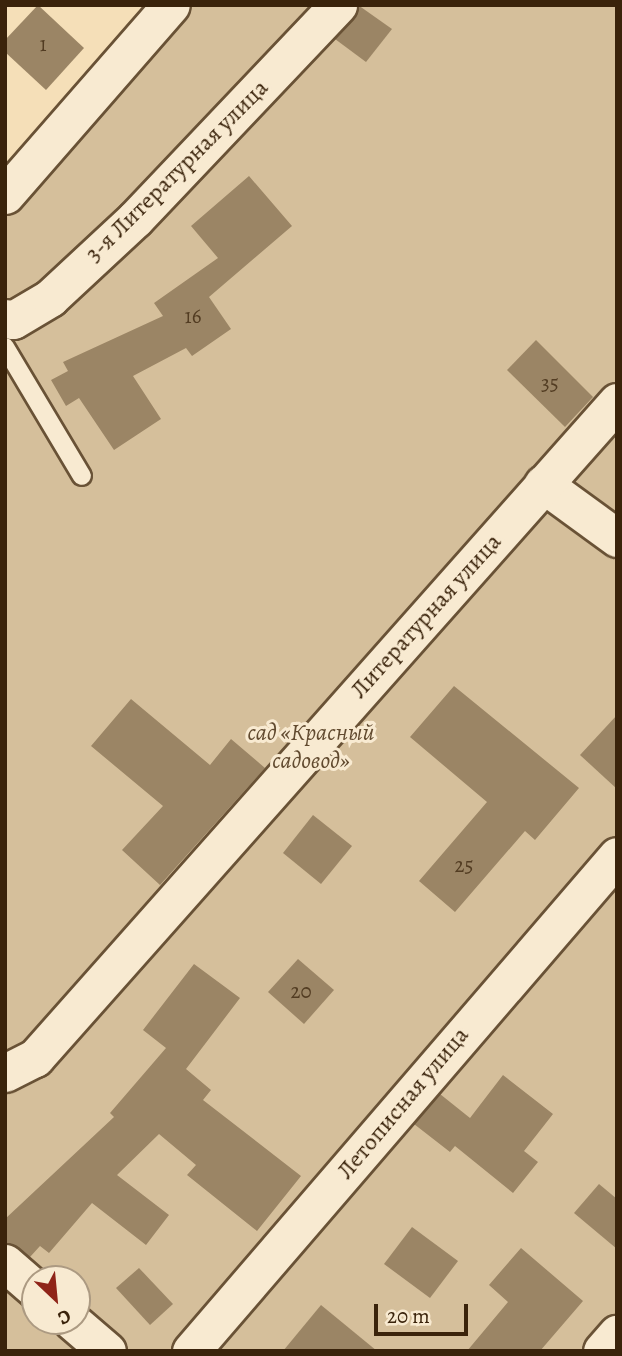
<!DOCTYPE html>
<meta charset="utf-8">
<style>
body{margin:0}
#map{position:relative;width:622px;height:1356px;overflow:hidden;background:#f5dfb8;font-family:Alegreya,serif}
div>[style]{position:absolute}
.green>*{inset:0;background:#d5bf9b}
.building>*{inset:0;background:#9b8565}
.roads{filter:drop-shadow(2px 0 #695236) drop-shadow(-2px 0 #695236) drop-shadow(0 2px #695236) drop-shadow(0 -2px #695236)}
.service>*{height:18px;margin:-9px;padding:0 9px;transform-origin:9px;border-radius:9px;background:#f8ead1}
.minor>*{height:37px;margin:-18.5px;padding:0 18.5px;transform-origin:18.5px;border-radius:18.5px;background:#f8ead1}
span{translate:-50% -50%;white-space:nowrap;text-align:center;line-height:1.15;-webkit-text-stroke:6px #f8ead1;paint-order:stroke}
.number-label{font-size:21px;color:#523c22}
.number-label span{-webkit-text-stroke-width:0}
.street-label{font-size:24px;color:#3a230b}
.park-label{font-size:24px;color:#614a2f;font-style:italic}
.frame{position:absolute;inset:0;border:7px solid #3a230b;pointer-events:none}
.north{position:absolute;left:21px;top:1265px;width:70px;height:70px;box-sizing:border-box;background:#f8ead1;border:2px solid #ac9a82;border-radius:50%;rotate:154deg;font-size:19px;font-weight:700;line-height:28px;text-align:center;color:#3a230b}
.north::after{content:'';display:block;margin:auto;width:24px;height:32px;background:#8f2418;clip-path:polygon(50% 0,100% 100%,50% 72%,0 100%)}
.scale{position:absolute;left:374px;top:1304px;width:94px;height:32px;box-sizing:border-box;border:4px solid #3a230b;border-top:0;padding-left:9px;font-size:21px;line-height:24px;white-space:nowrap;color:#3a230b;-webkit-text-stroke:5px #f8ead1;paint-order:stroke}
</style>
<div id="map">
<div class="green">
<div style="clip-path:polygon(evenodd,185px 5px,617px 5px,617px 1351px,5px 1351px,5px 214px,185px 5px,35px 1279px,77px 1279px,77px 1321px,35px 1321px,35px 1279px)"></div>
</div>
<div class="building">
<div style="clip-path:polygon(38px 5px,84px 48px,46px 90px,5px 52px,5px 40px)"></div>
<div style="clip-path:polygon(358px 5px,392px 29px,366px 62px,335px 39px)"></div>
<div style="clip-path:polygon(249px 176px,292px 226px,209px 297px,231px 329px,192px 356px,186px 348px,133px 376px,161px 419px,114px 450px,79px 398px,66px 406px,51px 380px,68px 371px,63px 362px,163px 316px,154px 303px,218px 258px,191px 226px)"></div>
<div style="clip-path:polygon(536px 340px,593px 397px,565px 427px,507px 370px)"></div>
<div style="clip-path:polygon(454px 686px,579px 788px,535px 840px,525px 831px,455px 912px,419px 881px,487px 802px,410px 737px)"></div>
<div style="clip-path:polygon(131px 699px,210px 765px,231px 739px,265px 768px,160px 885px,122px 850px,163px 806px,91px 746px)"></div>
<div style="clip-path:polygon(617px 715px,617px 789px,580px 755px)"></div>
<div style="clip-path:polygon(313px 815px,352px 846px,321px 884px,283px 853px)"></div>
<div style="clip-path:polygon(298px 959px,334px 990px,304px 1024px,268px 992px)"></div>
<div style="clip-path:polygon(194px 964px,240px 998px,186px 1069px,211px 1090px,203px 1100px,301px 1176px,257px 1231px,187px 1175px,196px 1165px,159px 1134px,117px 1175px,169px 1215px,146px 1245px,92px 1203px,49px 1253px,40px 1246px,30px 1257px,5px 1243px,5px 1219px,114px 1117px,110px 1113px,166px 1048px,143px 1030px)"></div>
<div style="clip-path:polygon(503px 1075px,553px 1114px,524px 1151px,538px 1162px,513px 1193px,455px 1146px,450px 1152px,414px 1124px,440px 1094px,470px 1118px)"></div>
<div style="clip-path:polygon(599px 1184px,617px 1199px,617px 1249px,574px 1213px)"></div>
<div style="clip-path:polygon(412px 1227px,458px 1261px,430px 1298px,384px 1264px)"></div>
<div style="clip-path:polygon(521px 1248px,583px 1301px,540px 1351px,467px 1351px,508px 1302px,489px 1285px)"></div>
<div style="clip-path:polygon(139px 1268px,173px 1304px,150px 1325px,116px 1288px)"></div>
<div style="clip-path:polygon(321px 1305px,377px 1351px,283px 1351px)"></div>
</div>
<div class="roads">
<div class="service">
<div style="left:5px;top:347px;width:150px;rotate:59.2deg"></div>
</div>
<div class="minor">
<div style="left:5px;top:195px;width:252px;rotate:-48.9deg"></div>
<div style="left:5px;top:318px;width:8px;rotate:14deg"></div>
<div style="left:13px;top:320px;width:43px;rotate:-30.7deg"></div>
<div style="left:50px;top:298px;width:116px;rotate:-42.9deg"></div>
<div style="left:135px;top:219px;width:295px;rotate:-46.5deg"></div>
<div style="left:543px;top:484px;width:92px;rotate:36.1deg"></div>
<div style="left:5px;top:1073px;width:34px;rotate:-27deg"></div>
<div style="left:35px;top:1058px;width:877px;rotate:-48.42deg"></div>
<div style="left:5px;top:1263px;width:40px;rotate:41deg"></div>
<div style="left:72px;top:1321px;width:46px;rotate:40.6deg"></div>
<div style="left:191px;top:1351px;width:653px;rotate:-49.28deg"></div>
<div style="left:602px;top:1351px;width:23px;rotate:-49deg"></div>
</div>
</div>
<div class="number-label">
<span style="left:43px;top:44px">1</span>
<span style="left:193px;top:316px">16</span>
<span style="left:550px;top:383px">35</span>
<span style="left:464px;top:865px">25</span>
<span style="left:301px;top:991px">20</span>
</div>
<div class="street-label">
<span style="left:177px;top:171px;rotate:-45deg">3-я Литературная улица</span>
<span style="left:426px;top:616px;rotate:-48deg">Литературная улица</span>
<span style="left:403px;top:1103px;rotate:-50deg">Летописная улица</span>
</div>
<div class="park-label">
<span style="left:311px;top:747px">сад «Красный<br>садовод»</span>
</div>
<div class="frame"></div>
<div class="north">С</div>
<div class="scale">20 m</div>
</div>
